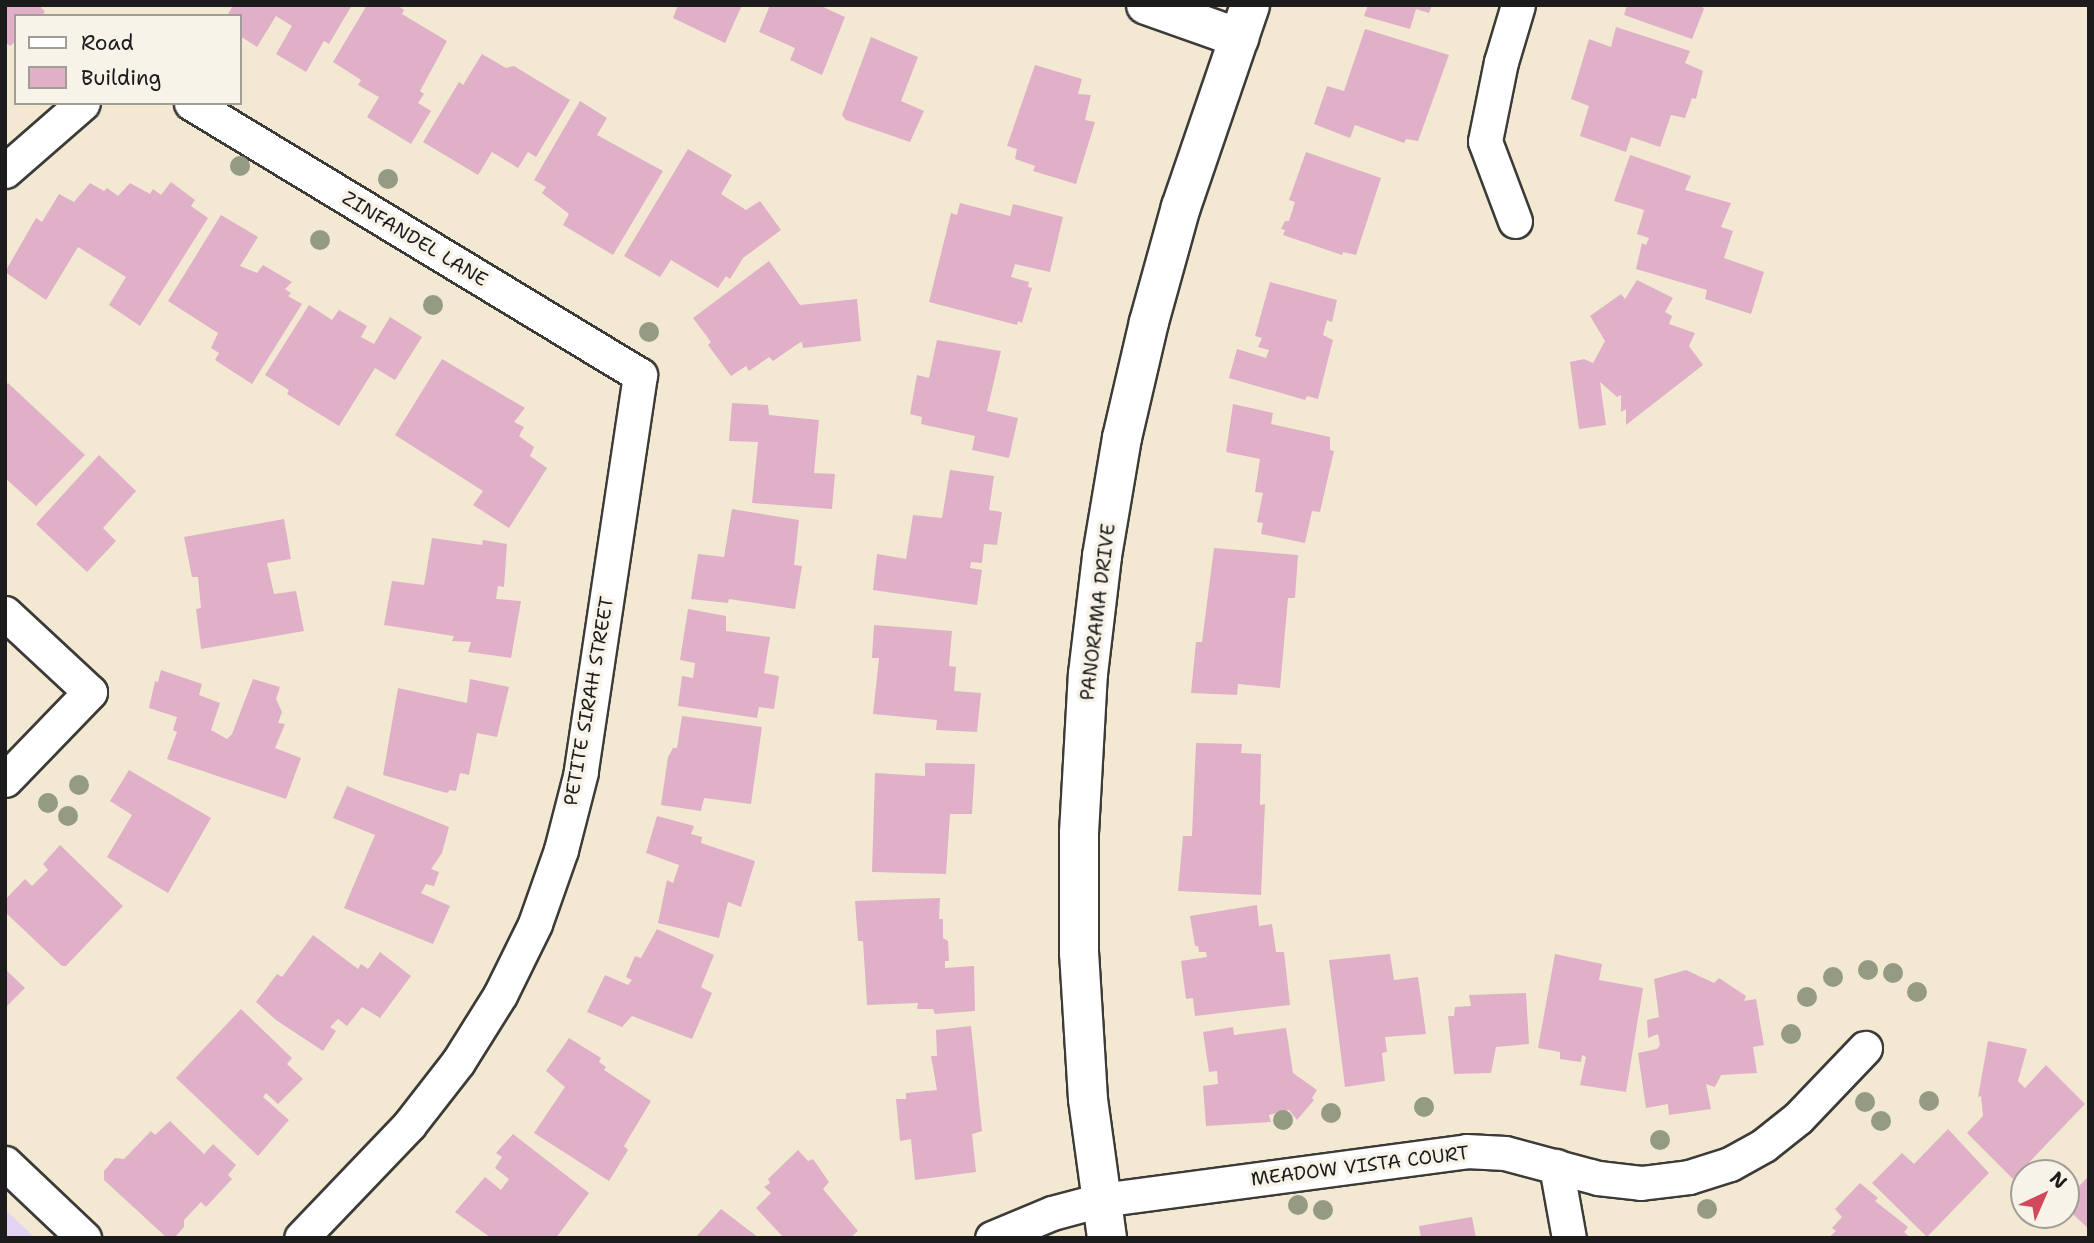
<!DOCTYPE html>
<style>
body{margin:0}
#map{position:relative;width:2094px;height:1243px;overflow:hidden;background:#f3e9d3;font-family:"Shantell Sans",sans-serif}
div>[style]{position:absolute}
.built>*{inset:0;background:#e4d3f2}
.building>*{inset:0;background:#dfb0c7}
.roads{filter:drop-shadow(2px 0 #3c3b37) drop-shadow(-2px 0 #3c3b37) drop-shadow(0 2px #3c3b37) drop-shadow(0 -2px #3c3b37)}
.street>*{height:33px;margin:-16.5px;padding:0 16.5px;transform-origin:16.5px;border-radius:16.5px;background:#fff}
.secondary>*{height:38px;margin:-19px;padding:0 19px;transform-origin:19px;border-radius:19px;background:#fff}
.trees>*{width:20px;height:20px;margin:-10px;border-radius:50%;background:#949b82}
span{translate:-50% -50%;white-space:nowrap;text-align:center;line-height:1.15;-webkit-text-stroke:7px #f7f3e8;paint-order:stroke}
.street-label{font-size:19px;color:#1c1c1c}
.frame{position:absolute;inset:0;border:7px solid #1c1c1c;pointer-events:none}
.legend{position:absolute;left:14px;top:14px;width:228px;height:91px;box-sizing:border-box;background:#f7f3e8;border:2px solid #9f9d96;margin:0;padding:9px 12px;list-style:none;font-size:21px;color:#1c1c1c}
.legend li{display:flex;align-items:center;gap:14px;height:35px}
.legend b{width:35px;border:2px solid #9f9d96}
.north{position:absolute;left:2010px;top:1159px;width:70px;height:70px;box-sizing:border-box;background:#f7f3e8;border:2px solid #9f9d96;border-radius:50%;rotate:44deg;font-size:19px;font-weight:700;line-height:28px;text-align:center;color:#1c1c1c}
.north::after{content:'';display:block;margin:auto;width:24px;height:32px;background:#d1495b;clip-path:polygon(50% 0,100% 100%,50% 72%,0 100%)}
</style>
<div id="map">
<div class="built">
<div style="clip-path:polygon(5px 1209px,35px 1238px,5px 1238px)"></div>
</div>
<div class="building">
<div style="clip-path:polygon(5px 5px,39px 5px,45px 12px,41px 16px,16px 16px,16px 41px,10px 46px,5px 42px)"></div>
<div style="clip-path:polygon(233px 5px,352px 5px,329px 44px,324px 41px,306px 72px,276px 54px,292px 26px,276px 16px,257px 47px,240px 36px,240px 16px,227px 16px)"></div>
<div style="clip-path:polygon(367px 5px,397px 5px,404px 10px,402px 14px,447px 41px,420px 91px,424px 94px,418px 103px,431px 111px,411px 144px,367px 117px,379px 97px,358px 85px,361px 80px,333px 62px)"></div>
<div style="clip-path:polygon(678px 5px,742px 5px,725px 43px,673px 18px)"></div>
<div style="clip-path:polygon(770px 5px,819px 5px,845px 17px,822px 75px,790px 60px,795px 48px,759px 32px)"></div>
<div style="clip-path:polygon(1368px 5px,1432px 5px,1429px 13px,1416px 9px,1410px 29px,1364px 16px)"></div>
<div style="clip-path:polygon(1627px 5px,1700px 5px,1704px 9px,1692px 39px,1624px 15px)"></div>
<div style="clip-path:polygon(1616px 27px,1690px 51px,1685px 63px,1703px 71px,1696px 99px,1692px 98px,1685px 118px,1671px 115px,1660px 147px,1631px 137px,1626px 152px,1580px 136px,1589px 106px,1571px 99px,1589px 39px,1611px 47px)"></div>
<div style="clip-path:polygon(1365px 29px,1449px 55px,1418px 141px,1406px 139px,1404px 143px,1355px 125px,1350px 138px,1314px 124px,1327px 86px,1344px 91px)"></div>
<div style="clip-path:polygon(871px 37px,918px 57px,901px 101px,924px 111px,910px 142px,846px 120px,842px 115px)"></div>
<div style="clip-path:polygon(482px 54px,506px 68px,514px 66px,570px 100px,536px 157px,528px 152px,518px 168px,492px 152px,478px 175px,423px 142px,459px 82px,463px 85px)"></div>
<div style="clip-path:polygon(1035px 65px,1082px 79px,1078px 94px,1091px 95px,1085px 120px,1095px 122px,1076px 184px,1033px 171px,1035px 166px,1015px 159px,1017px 149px,1007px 146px)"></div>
<div style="clip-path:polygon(580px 101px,607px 118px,597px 135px,663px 171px,613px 255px,563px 225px,569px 214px,542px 193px,546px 187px,534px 180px)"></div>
<div style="clip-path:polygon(688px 149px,732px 175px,721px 194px,746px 210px,760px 201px,781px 230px,743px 258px,730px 279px,726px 276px,718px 288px,671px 260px,660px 277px,624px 256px)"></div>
<div style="clip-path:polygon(1306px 152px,1381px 178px,1356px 255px,1343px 252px,1342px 255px,1283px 235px,1285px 230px,1281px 229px,1285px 221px,1289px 221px,1295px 202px,1289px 200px)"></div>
<div style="clip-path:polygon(1630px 155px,1691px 176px,1685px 190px,1731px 203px,1721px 227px,1733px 231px,1724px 258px,1764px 272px,1751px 314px,1705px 299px,1707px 290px,1636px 269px,1642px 243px,1646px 245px,1649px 238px,1637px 234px,1644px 210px,1614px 201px)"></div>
<div style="clip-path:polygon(171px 182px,195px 200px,191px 206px,208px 218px,140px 326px,109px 305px,126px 277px,78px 247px,46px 300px,5px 272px,36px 218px,42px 222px,59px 194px,74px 202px,90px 183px,104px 191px,107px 188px,118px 196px,130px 183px,150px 194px,153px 189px,161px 195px)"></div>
<div style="clip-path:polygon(960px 203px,1010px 216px,1013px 204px,1063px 217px,1050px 272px,1015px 264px,1011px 277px,1029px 282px,1028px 287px,1032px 288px,1022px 323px,1018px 321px,1017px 325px,929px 302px,951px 213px,957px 215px)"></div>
<div style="clip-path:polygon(221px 215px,258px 237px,240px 266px,257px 273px,263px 265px,292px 282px,285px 289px,291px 293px,288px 296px,302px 304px,252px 384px,215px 360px,219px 353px,211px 348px,218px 333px,168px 301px)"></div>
<div style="clip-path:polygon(769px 261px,800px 305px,857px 299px,861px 341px,803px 348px,802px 342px,799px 343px,773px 361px,769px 357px,749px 371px,746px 366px,731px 376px,708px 345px,711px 342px,693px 318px)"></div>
<div style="clip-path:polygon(1637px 280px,1673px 298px,1665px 312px,1672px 316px,1669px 324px,1695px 333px,1689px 346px,1703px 365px,1626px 425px,1626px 409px,1621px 412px,1621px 395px,1617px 397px,1600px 382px,1606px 425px,1579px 429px,1570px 362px,1584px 359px,1593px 363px,1605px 341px,1590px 316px,1621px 294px,1625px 299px)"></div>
<div style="clip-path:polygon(1270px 282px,1337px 300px,1332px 322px,1327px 320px,1323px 335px,1333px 340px,1318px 399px,1307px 396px,1305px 400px,1229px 378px,1237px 349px,1266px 358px,1269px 350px,1258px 347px,1262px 338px,1255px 336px)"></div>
<div style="clip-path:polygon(309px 305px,332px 320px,339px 310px,367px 326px,361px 337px,374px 344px,390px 317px,422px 337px,395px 380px,375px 368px,339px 426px,287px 394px,289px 390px,265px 375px)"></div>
<div style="clip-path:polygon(937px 340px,1001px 351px,987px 411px,1018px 418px,1009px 458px,972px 450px,975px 436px,921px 424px,922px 417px,910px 414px,917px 375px,929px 378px)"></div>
<div style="clip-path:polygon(442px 359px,525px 408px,514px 422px,524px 427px,519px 436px,534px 447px,530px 456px,547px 468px,509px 528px,473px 505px,483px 491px,395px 435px)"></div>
<div style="clip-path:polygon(8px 383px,85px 455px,36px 506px,5px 478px,5px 386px)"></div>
<div style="clip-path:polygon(732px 403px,768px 405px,769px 415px,819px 420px,814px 473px,835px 474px,832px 509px,752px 503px,758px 442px,729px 441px)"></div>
<div style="clip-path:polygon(1233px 404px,1273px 413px,1271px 424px,1330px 437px,1330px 450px,1334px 451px,1320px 512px,1312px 511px,1305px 543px,1261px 534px,1263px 523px,1257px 522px,1263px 493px,1255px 492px,1260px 459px,1226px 452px)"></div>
<div style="clip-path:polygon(99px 455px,136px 491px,103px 528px,116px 541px,87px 572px,36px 524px)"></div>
<div style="clip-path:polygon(950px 470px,994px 476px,989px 510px,1002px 512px,997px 545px,984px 544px,982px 563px,971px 562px,970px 568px,982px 570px,977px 605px,873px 590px,877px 554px,906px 559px,913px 515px,942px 518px)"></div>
<div style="clip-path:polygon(732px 509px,799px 520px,794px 565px,802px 566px,795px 609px,729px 599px,728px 603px,691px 599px,698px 554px,724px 557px)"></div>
<div style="clip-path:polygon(284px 519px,291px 559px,267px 563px,274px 594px,296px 591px,304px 631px,201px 649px,196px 609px,201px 608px,198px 577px,192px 577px,184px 537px)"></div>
<div style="clip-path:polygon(432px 538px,482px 545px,483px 540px,507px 544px,504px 587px,498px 586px,496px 599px,521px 601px,511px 658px,468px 652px,471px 642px,452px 641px,454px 636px,384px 625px,392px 581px,424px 585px)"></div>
<div style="clip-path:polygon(1214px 548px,1298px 555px,1295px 598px,1288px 598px,1280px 688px,1238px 684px,1237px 695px,1191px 693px,1196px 642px,1202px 642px)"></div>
<div style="clip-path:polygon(688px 609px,726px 616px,726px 631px,770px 637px,764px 673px,779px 676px,774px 709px,759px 707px,757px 718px,678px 706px,682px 676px,693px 678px,695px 663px,680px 660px)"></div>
<div style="clip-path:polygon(874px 625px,952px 631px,949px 666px,956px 667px,954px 691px,981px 693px,977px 732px,936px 730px,937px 720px,873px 714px,879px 658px,872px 658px)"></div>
<div style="clip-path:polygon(161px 670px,202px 684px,199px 695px,220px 703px,211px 730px,227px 739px,232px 734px,253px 679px,280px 687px,276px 699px,282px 712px,278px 723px,285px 724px,275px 748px,301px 758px,286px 799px,167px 759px,177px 732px,173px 730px,177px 717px,149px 708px,155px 681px,158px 682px)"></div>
<div style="clip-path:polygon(470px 679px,509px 687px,497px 737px,477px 733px,469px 775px,460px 773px,456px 791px,450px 790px,447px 793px,383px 775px,398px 688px,467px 703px)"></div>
<div style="clip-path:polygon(682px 716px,762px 727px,751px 804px,704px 798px,701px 811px,661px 805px,668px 757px,673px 748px,677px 748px)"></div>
<div style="clip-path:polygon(1196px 743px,1242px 744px,1241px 753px,1261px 754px,1260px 805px,1265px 804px,1261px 895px,1178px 891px,1183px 836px,1192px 836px)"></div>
<div style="clip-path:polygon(925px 763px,975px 764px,972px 814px,950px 814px,946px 874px,872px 872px,875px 773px,925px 776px)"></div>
<div style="clip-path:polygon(129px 770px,211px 818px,168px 893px,107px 857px,132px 815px,110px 801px)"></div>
<div style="clip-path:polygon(347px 786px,449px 827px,442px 853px,431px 869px,439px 872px,434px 886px,426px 884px,421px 893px,450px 906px,433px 944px,344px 908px,375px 835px,333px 818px)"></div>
<div style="clip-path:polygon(657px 816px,694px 826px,691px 834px,702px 837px,701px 843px,755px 861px,741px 907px,728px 902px,719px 938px,658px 923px,667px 880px,673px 883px,679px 865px,646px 853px)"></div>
<div style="clip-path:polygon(60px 845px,123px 906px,66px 966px,62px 966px,5px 912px,5px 900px,25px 879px,32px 886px,48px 870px,43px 864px)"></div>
<div style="clip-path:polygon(940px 898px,939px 919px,943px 919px,943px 938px,948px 941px,949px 961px,945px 961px,945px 968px,974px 966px,975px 1011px,935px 1014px,933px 1009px,917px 1009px,918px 1003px,867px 1005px,863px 941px,858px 941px,855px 901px)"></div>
<div style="clip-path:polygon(1257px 905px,1259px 926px,1272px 924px,1276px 952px,1284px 952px,1290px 1005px,1195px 1016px,1193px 998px,1186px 999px,1181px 961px,1207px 957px,1206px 952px,1199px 952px,1198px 946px,1195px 946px,1190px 916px)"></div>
<div style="clip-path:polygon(657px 929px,714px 955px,701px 987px,712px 993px,692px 1039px,632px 1016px,622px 1027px,587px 1012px,605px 975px,628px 985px,632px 980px,626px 977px,635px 956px,641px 958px)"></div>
<div style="clip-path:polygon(313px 935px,358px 969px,361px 964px,368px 969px,380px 952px,411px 976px,380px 1018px,362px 1007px,347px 1026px,338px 1019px,330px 1027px,336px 1031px,323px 1051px,276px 1020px,256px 1002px,277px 974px,282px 977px)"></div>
<div style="clip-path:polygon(1390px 954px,1394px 980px,1418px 977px,1426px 1034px,1385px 1037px,1387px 1052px,1382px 1053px,1385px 1081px,1345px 1087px,1329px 960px)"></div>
<div style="clip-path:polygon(1555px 954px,1602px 964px,1599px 980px,1643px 988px,1626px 1092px,1580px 1085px,1586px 1057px,1582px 1055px,1581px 1062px,1560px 1059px,1560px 1052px,1538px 1048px)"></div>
<div style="clip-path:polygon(5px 969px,25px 988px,5px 1008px)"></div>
<div style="clip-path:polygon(1686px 970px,1714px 983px,1719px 978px,1746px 996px,1744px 1001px,1756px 999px,1764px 1045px,1753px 1047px,1757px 1073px,1721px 1075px,1715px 1087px,1706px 1084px,1711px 1109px,1669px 1115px,1668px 1104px,1646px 1108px,1638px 1053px,1657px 1049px,1660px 1045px,1658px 1034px,1648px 1038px,1647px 1020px,1659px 1017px,1654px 979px)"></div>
<div style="clip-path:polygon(1526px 993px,1529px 1044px,1496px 1047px,1491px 1073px,1454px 1074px,1448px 1016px,1454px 1016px,1455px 1007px,1471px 1006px,1469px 995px)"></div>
<div style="clip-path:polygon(241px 1009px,292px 1058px,287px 1064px,303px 1079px,278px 1104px,266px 1093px,263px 1097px,289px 1120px,258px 1156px,176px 1078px)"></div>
<div style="clip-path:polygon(971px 1026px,982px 1131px,972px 1134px,976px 1172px,915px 1180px,911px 1139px,900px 1141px,896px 1099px,906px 1099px,906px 1093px,937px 1090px,931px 1056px,937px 1056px,936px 1030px)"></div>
<div style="clip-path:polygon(1233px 1027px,1234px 1035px,1286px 1028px,1293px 1073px,1317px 1090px,1312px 1098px,1314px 1100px,1297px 1120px,1289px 1110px,1269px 1115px,1271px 1122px,1206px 1126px,1203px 1086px,1218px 1084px,1217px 1071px,1209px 1072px,1203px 1032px)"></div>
<div style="clip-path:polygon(569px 1038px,601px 1058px,599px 1062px,606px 1067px,604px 1070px,651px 1101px,624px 1146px,628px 1150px,609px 1181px,534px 1133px,565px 1087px,546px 1071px)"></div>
<div style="clip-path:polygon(1988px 1041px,2027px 1049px,2018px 1081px,2025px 1088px,2046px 1065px,2085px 1104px,2013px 1179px,1967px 1133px,1983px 1116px,1981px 1096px,1978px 1097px)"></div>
<div style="clip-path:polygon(170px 1121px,204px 1154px,213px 1144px,236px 1165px,228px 1175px,232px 1179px,206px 1207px,201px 1202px,184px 1220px,184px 1227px,175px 1237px,166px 1237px,104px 1180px,104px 1171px,115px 1158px,124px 1159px,151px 1131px,155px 1135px)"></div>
<div style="clip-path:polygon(1948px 1129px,1989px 1173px,1927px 1237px,1872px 1183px,1902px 1153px,1914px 1164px)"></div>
<div style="clip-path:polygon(513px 1134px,589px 1193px,556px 1238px,491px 1238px,455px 1212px,485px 1177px,501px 1190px,509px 1179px,495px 1168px,502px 1157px,496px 1153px)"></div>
<div style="clip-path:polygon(798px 1150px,808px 1161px,813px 1159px,829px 1182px,823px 1189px,858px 1231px,850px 1238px,784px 1238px,756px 1208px,771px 1193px,764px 1187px,770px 1183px,768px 1179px)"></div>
<div style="clip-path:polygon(2089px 1176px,2089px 1229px,2066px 1208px,2066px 1199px)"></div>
<div style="clip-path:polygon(1860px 1183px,1878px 1198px,1875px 1201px,1908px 1227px,1904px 1232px,1911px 1238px,1828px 1238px,1836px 1231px,1832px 1228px,1842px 1217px,1835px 1209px)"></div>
<div style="clip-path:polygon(721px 1209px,759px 1238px,695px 1238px)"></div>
<div style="clip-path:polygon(1472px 1217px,1476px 1238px,1421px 1238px,1419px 1226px)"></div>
</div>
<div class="roads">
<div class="street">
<div style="left:191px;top:103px;width:525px;rotate:31.21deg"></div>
<div style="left:640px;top:375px;width:401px;rotate:98.5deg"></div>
<div style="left:581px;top:772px;width:81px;rotate:104.4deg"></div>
<div style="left:561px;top:850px;width:78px;rotate:109.4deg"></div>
<div style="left:535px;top:924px;width:79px;rotate:116.2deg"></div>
<div style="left:500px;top:995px;width:79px;rotate:122.1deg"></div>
<div style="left:458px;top:1062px;width:80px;rotate:127.9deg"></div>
<div style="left:409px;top:1125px;width:156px;rotate:133.7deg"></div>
<div style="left:5px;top:171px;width:103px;rotate:-41.1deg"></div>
<div style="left:1515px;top:221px;width:85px;rotate:-110.6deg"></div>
<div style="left:1485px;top:141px;width:81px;rotate:-78.6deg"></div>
<div style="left:1501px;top:62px;width:59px;rotate:-73.4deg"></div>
<div style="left:5px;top:613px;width:116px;rotate:42.9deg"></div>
<div style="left:90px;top:692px;width:122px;rotate:134deg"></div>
<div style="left:5px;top:1163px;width:109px;rotate:43.5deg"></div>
<div style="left:1556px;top:1166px;width:73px;rotate:79.8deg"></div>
<div style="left:992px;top:1238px;width:65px;rotate:-22.6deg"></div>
<div style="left:1052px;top:1213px;width:51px;rotate:-14.9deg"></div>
<div style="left:1101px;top:1200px;width:368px;rotate:-7.6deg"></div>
<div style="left:1466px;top:1151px;width:39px;rotate:3deg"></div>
<div style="left:1505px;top:1153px;width:96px;rotate:15deg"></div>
<div style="left:1598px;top:1178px;width:43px;rotate:6.6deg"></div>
<div style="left:1641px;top:1183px;width:48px;rotate:-7.1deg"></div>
<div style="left:1689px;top:1177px;width:43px;rotate:-17.6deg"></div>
<div style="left:1730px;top:1164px;width:39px;rotate:-29deg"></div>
<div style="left:1764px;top:1145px;width:43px;rotate:-38.5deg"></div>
<div style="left:1798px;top:1118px;width:97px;rotate:-46.3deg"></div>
</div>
<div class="secondary">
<div style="left:1146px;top:5px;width:99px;rotate:19.5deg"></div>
<div style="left:1107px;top:1238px;width:140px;rotate:-97.8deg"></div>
<div style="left:1088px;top:1099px;width:146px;rotate:-93.5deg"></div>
<div style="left:1079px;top:953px;width:120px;rotate:-90deg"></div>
<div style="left:1079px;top:833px;width:159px;rotate:-86.8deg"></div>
<div style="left:1088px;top:674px;width:119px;rotate:-83.2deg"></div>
<div style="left:1102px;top:556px;width:120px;rotate:-80.4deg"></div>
<div style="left:1122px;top:438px;width:119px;rotate:-76.9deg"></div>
<div style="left:1149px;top:322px;width:119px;rotate:-74.5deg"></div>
<div style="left:1181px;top:207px;width:213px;rotate:-71.1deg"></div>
</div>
</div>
<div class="trees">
<div style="left:240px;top:166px"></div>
<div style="left:388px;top:179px"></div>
<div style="left:320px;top:240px"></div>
<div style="left:433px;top:305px"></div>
<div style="left:649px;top:332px"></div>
<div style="left:79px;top:785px"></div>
<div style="left:48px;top:803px"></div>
<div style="left:68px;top:816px"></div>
<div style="left:1868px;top:970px"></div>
<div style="left:1893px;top:973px"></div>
<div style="left:1833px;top:977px"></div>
<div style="left:1917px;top:992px"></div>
<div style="left:1807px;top:997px"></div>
<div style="left:1791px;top:1034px"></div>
<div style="left:1929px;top:1101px"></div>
<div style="left:1865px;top:1102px"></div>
<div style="left:1424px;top:1107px"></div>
<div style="left:1331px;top:1113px"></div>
<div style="left:1283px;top:1120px"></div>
<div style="left:1881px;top:1121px"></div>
<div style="left:1660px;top:1140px"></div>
<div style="left:1298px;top:1205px"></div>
<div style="left:1707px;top:1209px"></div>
<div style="left:1323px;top:1210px"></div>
</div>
<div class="street-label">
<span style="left:415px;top:239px;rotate:31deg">ZINFANDEL LANE</span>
<span style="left:1098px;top:612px;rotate:-83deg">PANORAMA DRIVE</span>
<span style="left:589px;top:701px;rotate:-80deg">PETITE SIRAH STREET</span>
<span style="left:1360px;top:1166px;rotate:-7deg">MEADOW VISTA COURT</span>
</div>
<div class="frame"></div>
<ul class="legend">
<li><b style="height:9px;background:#fff"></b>Road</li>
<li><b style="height:19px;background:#dfb0c7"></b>Building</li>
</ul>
<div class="north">N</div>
</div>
